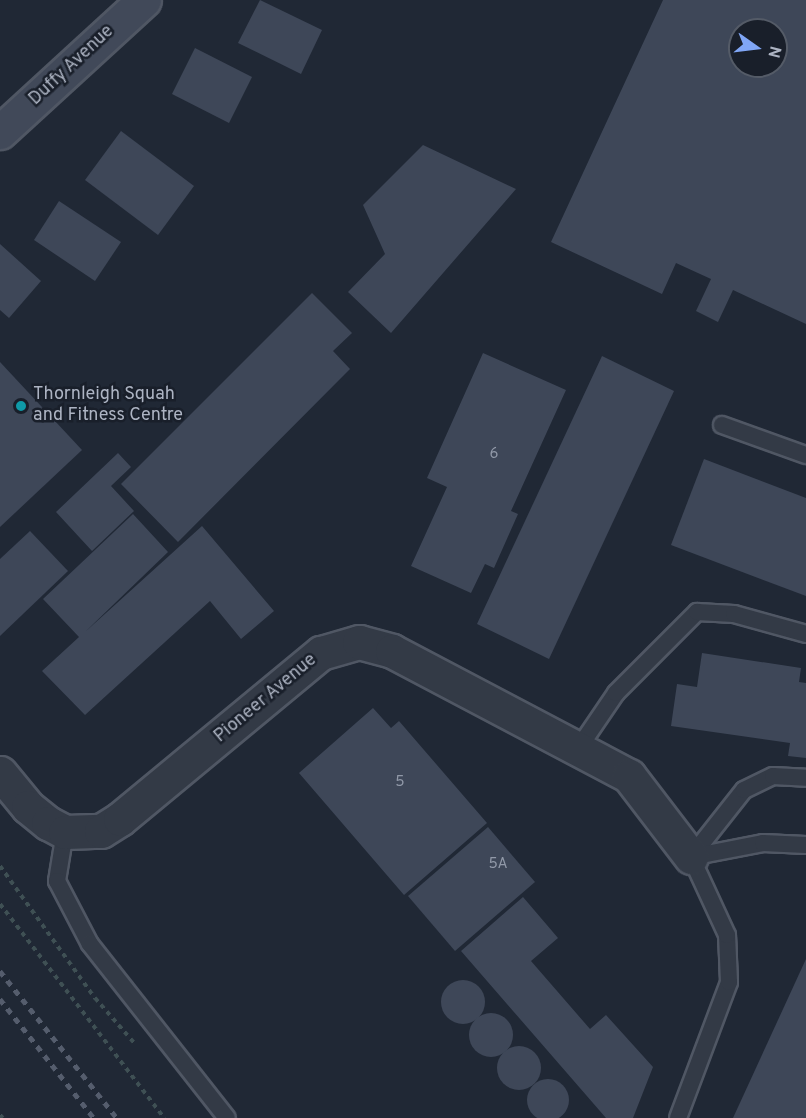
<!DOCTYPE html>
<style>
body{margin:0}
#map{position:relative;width:806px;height:1118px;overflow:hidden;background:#202835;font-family:Overpass,sans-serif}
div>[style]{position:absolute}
.building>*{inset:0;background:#3e4758}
.round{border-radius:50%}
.path>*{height:4px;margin-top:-2px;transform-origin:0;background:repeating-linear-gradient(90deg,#3f5054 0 4.5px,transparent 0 9px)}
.roads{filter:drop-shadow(2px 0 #505764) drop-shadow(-2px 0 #505764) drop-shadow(0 2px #505764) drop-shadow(0 -2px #505764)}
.lane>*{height:16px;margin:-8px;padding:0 8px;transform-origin:8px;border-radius:8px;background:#333a46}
.street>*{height:33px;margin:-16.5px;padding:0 16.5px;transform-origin:16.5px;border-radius:16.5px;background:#333a46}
.secondary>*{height:33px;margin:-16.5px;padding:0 16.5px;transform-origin:16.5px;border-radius:16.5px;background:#414959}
.rail>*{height:4.5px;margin-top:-2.25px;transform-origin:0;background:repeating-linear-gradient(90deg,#555d6d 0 6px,transparent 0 12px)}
.dots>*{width:16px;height:16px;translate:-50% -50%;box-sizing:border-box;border:3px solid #191f2a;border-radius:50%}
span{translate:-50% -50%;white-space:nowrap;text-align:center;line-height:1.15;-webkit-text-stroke:5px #191f2a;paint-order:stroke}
.number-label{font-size:15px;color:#9199a8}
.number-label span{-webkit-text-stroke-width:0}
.street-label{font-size:18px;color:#adb4c3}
.poi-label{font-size:18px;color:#adb4c3}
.left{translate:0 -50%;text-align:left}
.north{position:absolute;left:728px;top:18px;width:60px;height:60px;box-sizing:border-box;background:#191f2a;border:2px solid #545b67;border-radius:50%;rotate:104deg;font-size:16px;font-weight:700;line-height:24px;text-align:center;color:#adb4c3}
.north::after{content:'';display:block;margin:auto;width:21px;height:27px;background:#80a6f5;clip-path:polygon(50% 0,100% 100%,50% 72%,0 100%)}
</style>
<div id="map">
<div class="building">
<div style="clip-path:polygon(260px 0,322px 30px,301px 74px,238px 43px)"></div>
<div style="clip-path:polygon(evenodd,663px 0,806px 0,806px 324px,733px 290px,718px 322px,696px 311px,711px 279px,676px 263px,662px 294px,551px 242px,663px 0,740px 30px,776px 30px,776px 66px,740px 66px,740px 30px)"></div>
<div style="clip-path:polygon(195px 48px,252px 77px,229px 123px,172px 94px)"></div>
<div style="clip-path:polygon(121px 131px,194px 186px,158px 235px,85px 180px)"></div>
<div style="clip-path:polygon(423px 145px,516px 189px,391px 333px,348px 292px,385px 254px,363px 205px)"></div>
<div style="clip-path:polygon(59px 201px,121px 242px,95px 281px,34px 240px)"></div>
<div style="clip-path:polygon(0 244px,41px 281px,9px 318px,0 310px)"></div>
<div style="clip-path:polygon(312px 293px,352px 333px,333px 351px,350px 369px,178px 542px,121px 484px)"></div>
<div style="clip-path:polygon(483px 353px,566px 390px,511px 511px,518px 514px,494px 568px,485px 564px,471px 593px,411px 566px,447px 487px,427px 478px)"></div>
<div style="clip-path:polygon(602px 356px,674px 391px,549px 659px,477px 624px)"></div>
<div style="clip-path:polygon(0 362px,82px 450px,0 527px)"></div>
<div style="clip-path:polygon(118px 453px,131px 467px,111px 486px,134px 511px,92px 551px,56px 512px)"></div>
<div style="clip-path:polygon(704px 459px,806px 498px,806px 596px,671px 545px)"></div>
<div style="clip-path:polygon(133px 514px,168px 552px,85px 632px,202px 526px,274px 611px,241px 639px,210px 601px,85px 715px,42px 671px,79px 637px,43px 599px)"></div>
<div style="clip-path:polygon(30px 531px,68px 571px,0 636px,0 559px)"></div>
<div style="clip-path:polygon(702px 653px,801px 668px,799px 682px,806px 683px,806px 758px,788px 756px,790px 743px,671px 726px,677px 684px,697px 687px)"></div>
<div style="clip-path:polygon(373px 708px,391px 728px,399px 721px,487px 823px,404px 895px,299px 773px)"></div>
<div style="clip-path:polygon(488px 827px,535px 882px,455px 951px,408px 896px)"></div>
<div style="clip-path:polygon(523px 897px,558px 938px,531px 961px,590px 1029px,606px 1015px,653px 1067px,633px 1118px,606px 1118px,461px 951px)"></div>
<div style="clip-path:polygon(806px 959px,806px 1118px,733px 1118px)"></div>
<div class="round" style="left:441px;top:980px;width:44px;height:44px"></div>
<div class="round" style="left:469px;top:1013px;width:44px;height:44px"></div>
<div class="round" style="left:497px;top:1046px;width:44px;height:44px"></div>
<div class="round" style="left:527px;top:1079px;width:42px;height:42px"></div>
</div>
<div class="path">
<div style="left:0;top:866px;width:163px;rotate:54.3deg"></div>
<div style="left:95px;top:998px;width:62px;rotate:48.9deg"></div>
<div style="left:0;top:904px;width:270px;rotate:52.5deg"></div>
<div style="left:0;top:1115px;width:4px;rotate:45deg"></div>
</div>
<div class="roads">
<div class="lane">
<div style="left:722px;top:425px;width:89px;rotate:19.7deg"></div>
<div style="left:578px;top:749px;width:68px;rotate:-55.8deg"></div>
<div style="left:616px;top:693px;width:115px;rotate:-45deg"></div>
<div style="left:697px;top:612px;width:37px;rotate:3deg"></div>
<div style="left:734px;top:614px;width:75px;rotate:15.5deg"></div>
<div style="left:65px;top:832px;width:50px;rotate:99.3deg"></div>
<div style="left:57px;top:881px;width:71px;rotate:62.4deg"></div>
<div style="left:90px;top:944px;width:221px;rotate:51.8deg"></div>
<div style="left:691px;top:857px;width:85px;rotate:-51.7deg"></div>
<div style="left:744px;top:790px;width:32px;rotate:-26deg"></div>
<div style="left:773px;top:776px;width:33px;rotate:3deg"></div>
<div style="left:691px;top:857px;width:73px;rotate:-11deg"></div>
<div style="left:763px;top:843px;width:43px;rotate:2.7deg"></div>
<div style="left:678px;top:1118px;width:145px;rotate:-69.4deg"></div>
<div style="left:729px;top:982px;width:47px;rotate:-92.4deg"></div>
<div style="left:727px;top:935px;width:86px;rotate:-114.8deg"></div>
</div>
<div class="street">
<div style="left:0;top:773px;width:44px;rotate:50.5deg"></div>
<div style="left:28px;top:807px;width:26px;rotate:39deg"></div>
<div style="left:48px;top:823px;width:19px;rotate:28deg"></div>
<div style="left:65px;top:832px;width:36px;rotate:-2deg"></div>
<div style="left:101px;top:831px;width:22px;rotate:-32deg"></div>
<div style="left:120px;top:819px;width:261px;rotate:-39.6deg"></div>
<div style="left:321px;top:653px;width:40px;rotate:-16deg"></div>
<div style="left:359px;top:642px;width:34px;rotate:15deg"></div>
<div style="left:392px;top:651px;width:268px;rotate:27.8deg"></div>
<div style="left:629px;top:776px;width:102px;rotate:52.6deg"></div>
</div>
<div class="secondary">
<div style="left:0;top:132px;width:195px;rotate:-42.5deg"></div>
</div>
</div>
<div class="rail">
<div style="left:0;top:971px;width:188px;rotate:51.5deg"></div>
<div style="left:0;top:999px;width:152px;rotate:51.7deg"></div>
</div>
<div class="dots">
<div style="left:21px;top:406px;background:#0f9aa8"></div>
</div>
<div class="number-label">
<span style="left:494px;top:455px">6</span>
<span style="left:400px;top:783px">5</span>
<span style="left:498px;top:865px">5A</span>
</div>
<div class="street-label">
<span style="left:72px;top:66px;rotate:-43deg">Duffy Avenue</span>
<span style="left:266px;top:699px;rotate:-40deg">Pioneer Avenue</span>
</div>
<div class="poi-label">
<span class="left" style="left:33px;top:406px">Thornleigh Squah<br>and Fitness Centre</span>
</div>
<div class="north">N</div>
</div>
